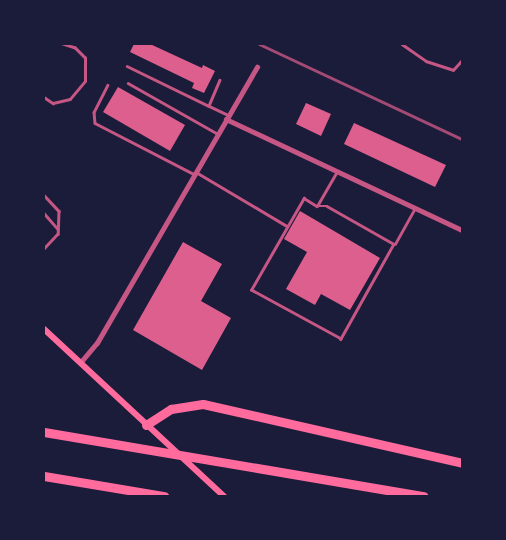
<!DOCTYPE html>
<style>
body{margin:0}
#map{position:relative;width:506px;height:540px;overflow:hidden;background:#1b1b3a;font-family:Overpass,sans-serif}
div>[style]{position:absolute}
.building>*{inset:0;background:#dd5f8e}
.service>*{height:2.5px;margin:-1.25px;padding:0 1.25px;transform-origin:1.25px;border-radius:1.25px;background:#c65784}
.minor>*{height:4.5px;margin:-2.25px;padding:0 2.25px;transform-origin:2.25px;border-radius:2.25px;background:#c65784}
.secondary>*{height:6px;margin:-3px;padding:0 3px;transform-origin:3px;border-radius:3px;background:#ff6b9d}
.motorway>*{height:9px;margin:-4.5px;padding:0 4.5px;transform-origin:4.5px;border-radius:4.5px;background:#ff6b9d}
.rail>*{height:3px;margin:-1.5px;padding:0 1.5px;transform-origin:1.5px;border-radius:1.5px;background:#a44b75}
span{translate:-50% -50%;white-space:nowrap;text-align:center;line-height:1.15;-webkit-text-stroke:4px #1b1b3a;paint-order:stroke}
.frame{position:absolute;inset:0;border:45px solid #1b1b3a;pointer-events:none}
</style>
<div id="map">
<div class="building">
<div style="clip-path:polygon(134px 44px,150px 44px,202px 68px,203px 65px,215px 71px,204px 93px,192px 88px,194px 83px,130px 52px)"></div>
<div style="clip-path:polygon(118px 87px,185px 125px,170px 151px,103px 112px)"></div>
<div style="clip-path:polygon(306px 103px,331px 114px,321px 136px,296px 124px)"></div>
<div style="clip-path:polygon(354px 123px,446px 165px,435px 187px,344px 144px)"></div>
<div style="clip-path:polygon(300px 211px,380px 258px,350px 310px,321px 294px,315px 305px,286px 289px,307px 252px,284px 239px)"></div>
<div style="clip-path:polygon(183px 242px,222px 264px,201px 301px,231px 318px,202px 370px,133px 330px)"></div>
</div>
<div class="service">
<div style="left:402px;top:44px;width:29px;rotate:35deg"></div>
<div style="left:426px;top:61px;width:28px;rotate:18deg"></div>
<div style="left:453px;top:70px;width:13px;rotate:-48deg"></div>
<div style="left:127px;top:66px;width:91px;rotate:26deg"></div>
<div style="left:220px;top:80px;width:28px;rotate:113deg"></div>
<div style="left:209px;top:106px;width:21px;rotate:25deg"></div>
<div style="left:128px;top:83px;width:103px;rotate:29.5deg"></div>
<div style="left:108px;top:85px;width:30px;rotate:117deg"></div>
<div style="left:94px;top:112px;width:11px;rotate:85deg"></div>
<div style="left:95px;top:123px;width:111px;rotate:27.3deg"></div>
<div style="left:44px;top:97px;width:11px;rotate:34deg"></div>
<div style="left:53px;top:103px;width:17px;rotate:-13deg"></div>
<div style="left:70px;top:99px;width:23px;rotate:-50deg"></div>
<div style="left:85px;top:81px;width:23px;rotate:-90deg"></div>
<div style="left:85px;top:58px;width:14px;rotate:-135deg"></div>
<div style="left:75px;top:48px;width:13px;rotate:-162deg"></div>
<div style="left:196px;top:172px;width:106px;rotate:30.7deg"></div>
<div style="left:44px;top:195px;width:22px;rotate:47deg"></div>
<div style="left:59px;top:211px;width:23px;rotate:92deg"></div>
<div style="left:58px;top:234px;width:21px;rotate:133deg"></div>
<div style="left:304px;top:198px;width:15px;rotate:32deg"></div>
<div style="left:317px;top:206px;width:10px"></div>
<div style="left:327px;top:206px;width:77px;rotate:29.6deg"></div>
<div style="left:394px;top:244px;width:109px;rotate:119.2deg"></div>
<div style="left:341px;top:339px;width:102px;rotate:-151.4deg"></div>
<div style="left:251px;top:290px;width:106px;rotate:-60.1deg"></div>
<div style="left:317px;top:206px;width:39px;rotate:-60deg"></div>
<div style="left:44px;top:213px;width:21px;rotate:49deg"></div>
<div style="left:395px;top:244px;width:41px;rotate:-60.9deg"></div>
</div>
<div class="minor">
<div style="left:226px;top:119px;width:261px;rotate:25.2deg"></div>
<div style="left:80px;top:363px;width:26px;rotate:-50deg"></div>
<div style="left:97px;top:343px;width:319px;rotate:-59.9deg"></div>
</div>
<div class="secondary">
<div style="left:44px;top:329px;width:246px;rotate:42.9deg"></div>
</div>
<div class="motorway">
<div style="left:146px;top:425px;width:30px;rotate:-33deg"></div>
<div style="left:171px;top:409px;width:32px;rotate:-9deg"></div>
<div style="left:203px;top:404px;width:266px;rotate:12.8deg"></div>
<div style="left:44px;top:432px;width:385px;rotate:9.6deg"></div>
<div style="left:44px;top:476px;width:122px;rotate:9.5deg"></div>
</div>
<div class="rail">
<div style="left:259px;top:44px;width:224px;rotate:25.1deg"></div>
</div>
<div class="frame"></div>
</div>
